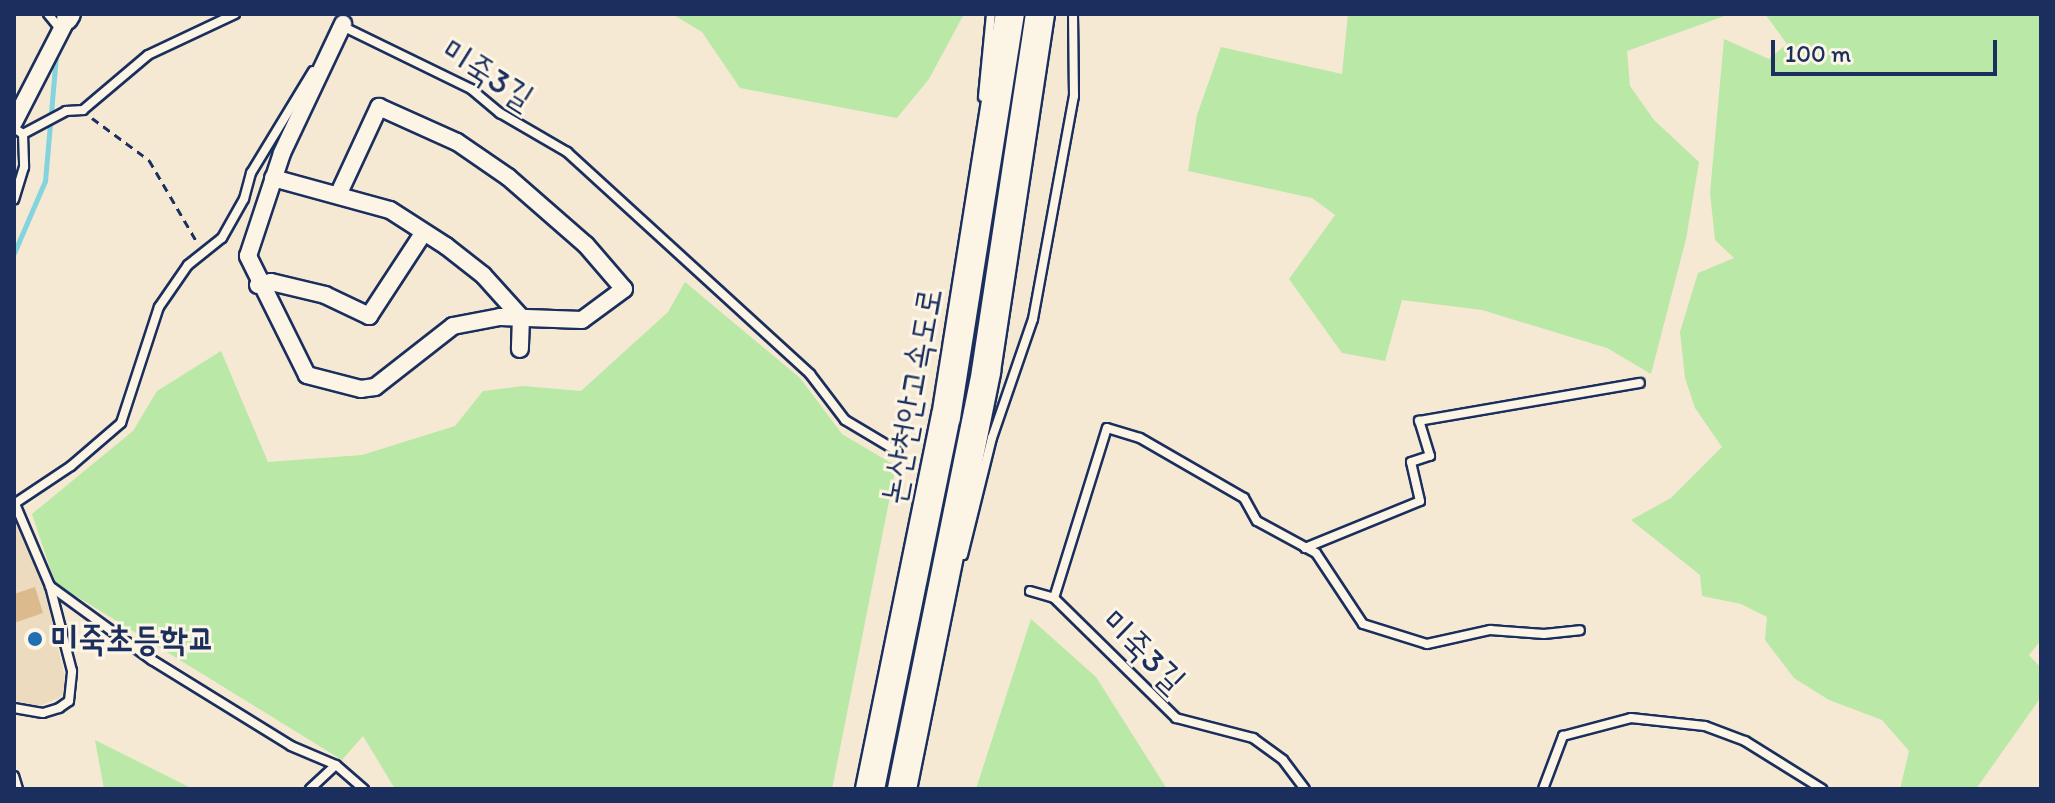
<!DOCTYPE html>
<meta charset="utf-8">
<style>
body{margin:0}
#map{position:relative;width:2055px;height:803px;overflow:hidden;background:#f5e9d4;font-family:Itim,"Poor Story",sans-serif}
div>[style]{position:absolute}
.built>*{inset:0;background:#eddbbf}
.green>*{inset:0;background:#b9e8a7}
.stream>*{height:5px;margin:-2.5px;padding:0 2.5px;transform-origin:2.5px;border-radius:2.5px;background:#83d4dd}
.building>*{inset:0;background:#dbbb8e}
.path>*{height:3px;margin-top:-1.5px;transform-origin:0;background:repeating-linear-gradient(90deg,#1b2f5e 0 8px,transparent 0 14px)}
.roads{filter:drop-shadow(2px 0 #1b2f5e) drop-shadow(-2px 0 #1b2f5e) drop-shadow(0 2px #1b2f5e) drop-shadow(0 -2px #1b2f5e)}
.service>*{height:8px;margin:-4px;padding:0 4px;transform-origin:4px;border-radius:4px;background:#fcf5e5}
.minor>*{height:16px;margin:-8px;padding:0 8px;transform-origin:8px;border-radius:8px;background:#fcf5e5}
.tertiary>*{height:20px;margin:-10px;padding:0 10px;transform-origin:10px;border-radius:10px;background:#fcf5e5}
.motorway>*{height:28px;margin:-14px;padding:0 14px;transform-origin:14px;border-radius:14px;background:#fcf5e5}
.dots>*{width:22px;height:22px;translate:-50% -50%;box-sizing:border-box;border:4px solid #fcf5e5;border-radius:50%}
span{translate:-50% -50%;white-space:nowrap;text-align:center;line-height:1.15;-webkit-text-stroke:6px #fcf5e5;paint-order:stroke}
.street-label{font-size:34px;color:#1b2f5e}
.poi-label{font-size:34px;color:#1b2f5e;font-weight:700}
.left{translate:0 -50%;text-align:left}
.frame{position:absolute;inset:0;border:16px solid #1b2f5e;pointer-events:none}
.scale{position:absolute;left:1771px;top:40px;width:226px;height:36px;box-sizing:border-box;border:4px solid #1b2f5e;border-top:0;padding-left:10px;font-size:24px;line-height:28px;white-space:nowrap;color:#1b2f5e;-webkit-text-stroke:6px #fcf5e5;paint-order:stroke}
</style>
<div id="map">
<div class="built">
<div style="clip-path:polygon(14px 513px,45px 591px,67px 687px,61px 697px,39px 706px,14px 701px)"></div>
</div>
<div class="green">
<div style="clip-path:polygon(672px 14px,964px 14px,929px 79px,897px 118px,740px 88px,702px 32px)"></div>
<div style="clip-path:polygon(1348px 14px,1730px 14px,1627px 51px,1630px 86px,1654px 120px,1699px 162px,1686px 239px,1651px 374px,1607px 348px,1482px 310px,1402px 300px,1385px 361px,1342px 353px,1289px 279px,1335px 215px,1312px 198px,1188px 171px,1197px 115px,1221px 47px,1342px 74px)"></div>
<div style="clip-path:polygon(1765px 14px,2041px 14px,2041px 640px,2029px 655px,2041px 668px,2041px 697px,1976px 789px,1900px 789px,1909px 751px,1882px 720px,1829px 700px,1794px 678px,1765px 640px,1767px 617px,1741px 604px,1702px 596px,1700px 575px,1631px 520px,1671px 498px,1722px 447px,1695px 408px,1685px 378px,1680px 332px,1698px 273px,1734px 258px,1715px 240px,1710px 193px,1724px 39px,1769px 59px,1787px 44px)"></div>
<div style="clip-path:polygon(685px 282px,800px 378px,842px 434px,896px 466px,832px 789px,395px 789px,363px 736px,342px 760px,55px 583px,32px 514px,133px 431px,157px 391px,221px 351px,268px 462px,362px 455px,455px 426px,483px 391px,523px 386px,581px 391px,668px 312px)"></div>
<div style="clip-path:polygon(1031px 619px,1096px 677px,1167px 789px,976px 789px)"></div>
<div style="clip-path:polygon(95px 740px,193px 789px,104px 789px)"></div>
</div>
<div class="stream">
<div style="left:14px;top:253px;width:78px;rotate:-66.7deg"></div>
<div style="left:45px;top:181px;width:126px;rotate:-85deg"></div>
</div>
<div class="building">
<div style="clip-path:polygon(35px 587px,43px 613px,14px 623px,14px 594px)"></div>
</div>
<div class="path">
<div style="left:92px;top:118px;width:71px;rotate:36.4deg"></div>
<div style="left:149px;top:160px;width:97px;rotate:59.7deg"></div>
</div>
<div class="roads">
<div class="service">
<div style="left:48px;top:14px;width:21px;rotate:51deg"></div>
<div style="left:342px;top:26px;width:144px;rotate:26deg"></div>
<div style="left:471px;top:89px;width:38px;rotate:40deg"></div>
<div style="left:500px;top:113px;width:78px;rotate:30.2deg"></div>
<div style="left:567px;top:152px;width:329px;rotate:42.4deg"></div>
<div style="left:810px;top:374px;width:58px;rotate:52.7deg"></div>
<div style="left:845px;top:420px;width:61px;rotate:30.8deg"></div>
<div style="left:983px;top:97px;width:83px;rotate:-84.5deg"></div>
<div style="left:14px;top:128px;width:11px;rotate:34deg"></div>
<div style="left:23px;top:134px;width:33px;rotate:88deg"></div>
<div style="left:24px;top:167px;width:34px;rotate:107deg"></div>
<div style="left:23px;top:134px;width:49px;rotate:-28.1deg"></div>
<div style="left:66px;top:111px;width:17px;rotate:-3deg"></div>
<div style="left:83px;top:110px;width:85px;rotate:-40.2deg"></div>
<div style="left:148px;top:55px;width:96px;rotate:-25.2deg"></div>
<div style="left:14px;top:504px;width:69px;rotate:-33.7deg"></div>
<div style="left:71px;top:466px;width:66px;rotate:-40.7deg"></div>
<div style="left:121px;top:423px;width:122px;rotate:-71.9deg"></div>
<div style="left:159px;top:307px;width:51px;rotate:-55.4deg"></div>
<div style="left:188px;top:265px;width:43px;rotate:-38.5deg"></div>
<div style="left:222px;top:238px;width:45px;rotate:-60.6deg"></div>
<div style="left:244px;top:199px;width:27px;rotate:-75deg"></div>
<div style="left:251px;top:173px;width:119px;rotate:-58.7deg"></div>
<div style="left:1305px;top:548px;width:124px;rotate:-22.2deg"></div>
<div style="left:1420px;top:501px;width:40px;rotate:-103deg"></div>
<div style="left:1411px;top:462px;width:20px;rotate:-18deg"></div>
<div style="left:1430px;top:456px;width:37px;rotate:-107deg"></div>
<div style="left:1419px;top:421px;width:224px;rotate:-9.8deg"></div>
<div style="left:963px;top:555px;width:121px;rotate:-76.1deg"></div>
<div style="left:992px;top:438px;width:126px;rotate:-71deg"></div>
<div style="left:1033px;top:319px;width:227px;rotate:-79.6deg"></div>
<div style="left:1074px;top:96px;width:82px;rotate:-90.7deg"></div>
<div style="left:50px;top:586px;width:126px;rotate:36deg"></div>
<div style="left:152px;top:660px;width:163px;rotate:31.7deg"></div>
<div style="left:291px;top:746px;width:49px;rotate:22.9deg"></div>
<div style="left:336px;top:765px;width:37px;rotate:41deg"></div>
<div style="left:1030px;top:591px;width:25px;rotate:16deg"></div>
<div style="left:1054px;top:598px;width:171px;rotate:44.5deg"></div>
<div style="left:1176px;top:718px;width:80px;rotate:14.6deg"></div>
<div style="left:1253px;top:738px;width:37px;rotate:36deg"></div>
<div style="left:1283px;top:760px;width:36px;rotate:53deg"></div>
<div style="left:1054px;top:598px;width:178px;rotate:-72.7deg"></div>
<div style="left:1107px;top:428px;width:34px;rotate:17deg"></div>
<div style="left:1140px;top:438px;width:120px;rotate:30deg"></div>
<div style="left:1244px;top:498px;width:26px;rotate:61deg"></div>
<div style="left:1257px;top:521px;width:67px;rotate:28.5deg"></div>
<div style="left:1316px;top:553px;width:85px;rotate:56.5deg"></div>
<div style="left:1363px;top:624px;width:67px;rotate:17.4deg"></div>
<div style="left:1427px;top:644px;width:65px;rotate:-12.5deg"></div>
<div style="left:1490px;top:630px;width:54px;rotate:4.2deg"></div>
<div style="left:1544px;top:634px;width:36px;rotate:-6deg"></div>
<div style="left:14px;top:708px;width:29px;rotate:10deg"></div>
<div style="left:43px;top:713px;width:17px;rotate:-17deg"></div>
<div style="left:59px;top:708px;width:12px;rotate:-35deg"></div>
<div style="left:69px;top:701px;width:30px;rotate:-84deg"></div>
<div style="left:72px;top:671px;width:88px;rotate:-104.5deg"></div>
<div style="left:50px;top:586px;width:89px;rotate:-113.1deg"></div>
<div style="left:14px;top:776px;width:14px;rotate:73deg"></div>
<div style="left:310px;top:789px;width:35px;rotate:-43deg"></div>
<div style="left:1543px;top:789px;width:57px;rotate:-69.3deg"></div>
<div style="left:1563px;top:736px;width:70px;rotate:-14.8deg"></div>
<div style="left:1631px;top:718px;width:74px;rotate:6.2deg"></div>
<div style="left:1705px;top:726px;width:43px;rotate:20.6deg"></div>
<div style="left:1745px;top:741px;width:91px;rotate:31.9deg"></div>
</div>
<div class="minor">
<div style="left:14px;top:122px;width:116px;rotate:-62.8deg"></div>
<div style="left:273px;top:178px;width:121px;rotate:15.3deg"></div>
<div style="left:390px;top:210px;width:67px;rotate:32.7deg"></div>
<div style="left:446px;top:246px;width:47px;rotate:38.1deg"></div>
<div style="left:483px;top:275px;width:57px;rotate:47.9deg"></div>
<div style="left:521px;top:317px;width:32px;rotate:92deg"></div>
<div style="left:339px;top:193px;width:95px;rotate:-65.1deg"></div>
<div style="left:379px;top:107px;width:85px;rotate:24.2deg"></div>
<div style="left:457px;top:142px;width:62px;rotate:34.5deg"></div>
<div style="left:508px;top:177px;width:103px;rotate:41.1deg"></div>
<div style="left:586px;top:245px;width:58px;rotate:49.2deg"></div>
<div style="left:624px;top:289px;width:52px;rotate:143.6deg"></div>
<div style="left:582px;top:320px;width:82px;rotate:-177.9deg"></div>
<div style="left:500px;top:317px;width:48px;rotate:169.2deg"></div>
<div style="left:453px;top:326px;width:99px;rotate:142deg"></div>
<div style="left:375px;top:387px;width:14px;rotate:172deg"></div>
<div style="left:361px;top:389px;width:56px;rotate:-165.5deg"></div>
<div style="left:307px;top:375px;width:133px;rotate:-116.4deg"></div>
<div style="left:248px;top:256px;width:108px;rotate:-71.7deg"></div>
<div style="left:282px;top:153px;width:143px;rotate:-64.7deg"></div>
<div style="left:258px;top:285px;width:13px;rotate:-13deg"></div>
<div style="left:271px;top:282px;width:56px;rotate:13.5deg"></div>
<div style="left:325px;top:295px;width:49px;rotate:25.5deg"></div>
<div style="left:369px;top:316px;width:100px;rotate:-56.8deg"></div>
</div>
<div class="tertiary">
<div style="left:67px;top:19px;width:6px;rotate:-59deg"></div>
</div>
<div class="motorway">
<div style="left:870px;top:789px;width:380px;rotate:-78.5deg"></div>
<div style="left:946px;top:417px;width:408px;rotate:-81deg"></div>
<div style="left:902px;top:789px;width:426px;rotate:-78.6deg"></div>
<div style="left:986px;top:371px;width:361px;rotate:-81.4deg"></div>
</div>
</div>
<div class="dots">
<div style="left:35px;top:639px;background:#1f6fb2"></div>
</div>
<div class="street-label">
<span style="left:488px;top:74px;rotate:32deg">미죽3길</span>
<span style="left:911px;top:396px;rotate:-80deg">논산천안고속도로</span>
<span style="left:1144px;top:651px;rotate:44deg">미죽3길</span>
</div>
<div class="poi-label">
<span class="left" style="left:51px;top:639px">미죽초등학교</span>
</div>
<div class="frame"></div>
<div class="scale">100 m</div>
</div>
